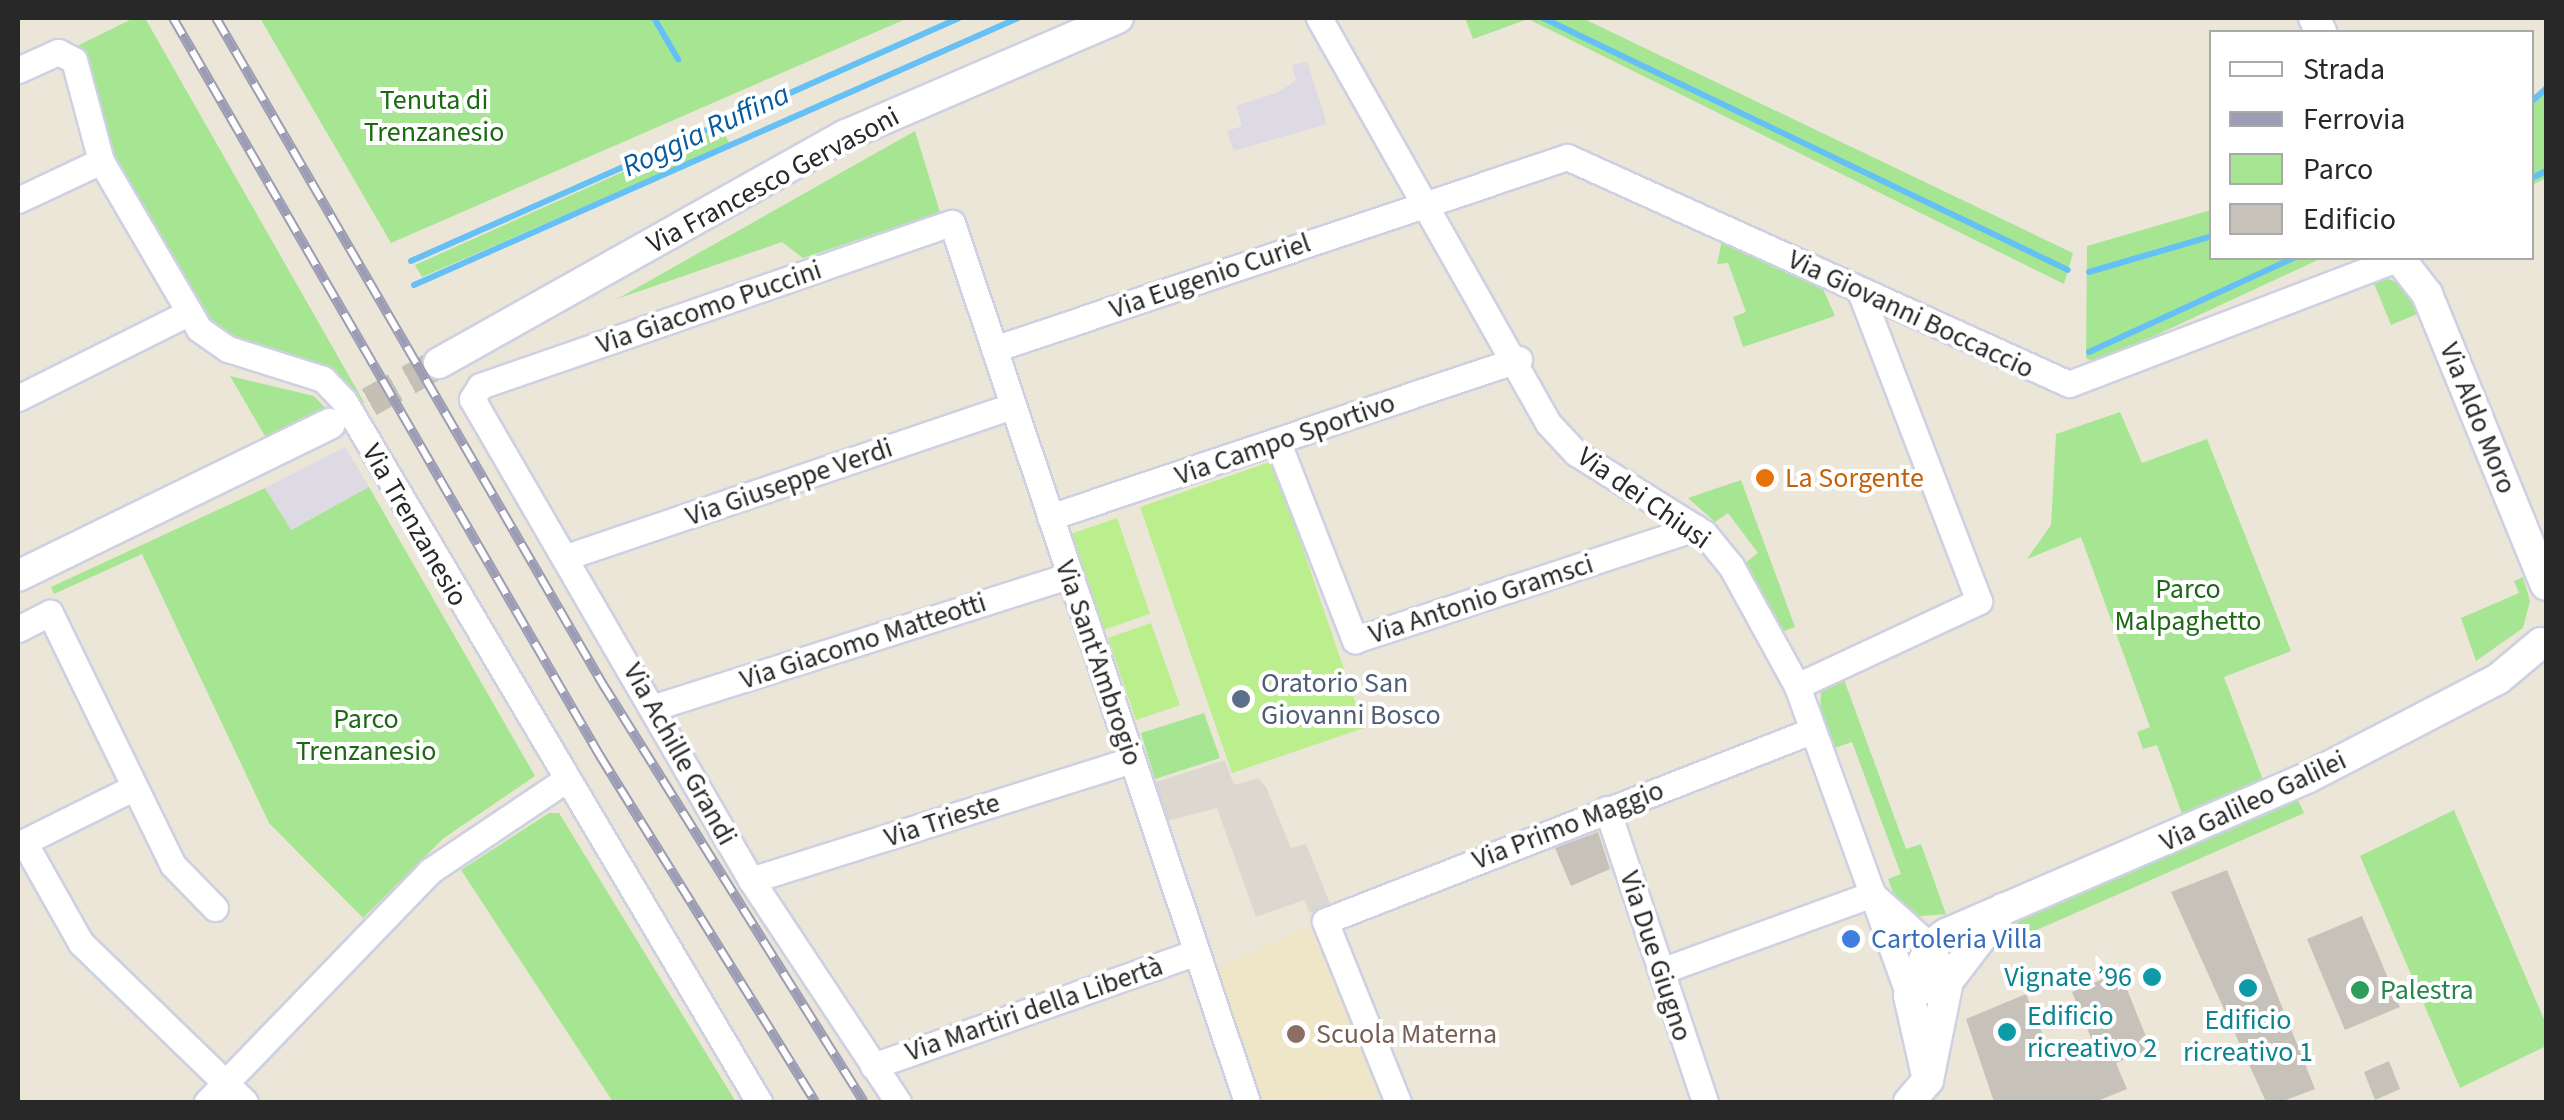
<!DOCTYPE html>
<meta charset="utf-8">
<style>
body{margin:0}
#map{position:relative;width:2564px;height:1120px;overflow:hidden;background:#ece6d9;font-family:"Source Sans 3",sans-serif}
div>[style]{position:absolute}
.industrial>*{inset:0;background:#dedae4}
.education>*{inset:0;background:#efe6c7}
.green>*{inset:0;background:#a6e692}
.pitch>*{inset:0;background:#bbee8d}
.plaza>*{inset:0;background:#dcd8d0}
.stream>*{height:6px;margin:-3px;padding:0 3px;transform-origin:3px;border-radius:3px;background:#65c0f5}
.building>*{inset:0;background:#c7c2b9}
.tertiary-tunnel>*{height:30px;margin-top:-15px;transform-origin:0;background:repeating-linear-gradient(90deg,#c5c0b6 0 30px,transparent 0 45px)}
.roads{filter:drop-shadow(2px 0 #ced0e3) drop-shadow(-2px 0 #ced0e3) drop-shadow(0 2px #ced0e3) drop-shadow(0 -2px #ced0e3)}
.minor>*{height:25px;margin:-12.5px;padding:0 12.5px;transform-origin:12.5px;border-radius:12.5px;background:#fff}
.tertiary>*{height:30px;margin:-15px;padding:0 15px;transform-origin:15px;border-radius:15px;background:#fff}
.rail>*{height:10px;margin-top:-5px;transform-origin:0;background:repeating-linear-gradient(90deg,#fff 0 19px,#9c9db4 0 38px);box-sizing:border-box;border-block:2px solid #9c9db4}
.dots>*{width:28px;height:28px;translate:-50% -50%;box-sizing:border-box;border:5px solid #fff;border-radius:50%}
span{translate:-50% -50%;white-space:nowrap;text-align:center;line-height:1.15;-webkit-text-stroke:8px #fff;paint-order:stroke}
.park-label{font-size:28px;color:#1e6815}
.street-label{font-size:28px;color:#282828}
.food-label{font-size:28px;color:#c56008}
.left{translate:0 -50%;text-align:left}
.service-label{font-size:28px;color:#4e5e75}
.shop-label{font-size:28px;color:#366cbe}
.culture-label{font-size:28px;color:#0d838f}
.right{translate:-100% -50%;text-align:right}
.leisure-label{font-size:28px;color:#27864d}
.education-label{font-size:28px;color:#785e54}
.water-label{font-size:30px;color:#065b9f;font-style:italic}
.frame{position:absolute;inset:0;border:20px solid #282828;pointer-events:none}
.legend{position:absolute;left:2209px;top:30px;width:325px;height:230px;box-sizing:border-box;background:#fff;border:2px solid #a9a9a9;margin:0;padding:12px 18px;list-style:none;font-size:30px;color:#282828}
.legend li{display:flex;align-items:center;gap:20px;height:50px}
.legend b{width:50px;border:2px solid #a9a9a9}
</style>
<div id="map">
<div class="industrial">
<div style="clip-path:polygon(1307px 61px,1327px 124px,1234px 151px,1227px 131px,1242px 126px,1236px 106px,1279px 92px,1296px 80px,1292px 65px)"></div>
<div style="clip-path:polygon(345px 447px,369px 487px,290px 530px,265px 488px)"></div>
</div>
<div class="education">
<div style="clip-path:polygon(1317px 922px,1385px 1096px,1254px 1102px,1211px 971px)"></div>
</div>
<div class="green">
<div style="clip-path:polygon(134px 18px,145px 18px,365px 404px,328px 370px,247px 346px,206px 322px,112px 158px,77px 46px)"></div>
<div style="clip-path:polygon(260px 18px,908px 18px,391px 243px)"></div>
<div style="clip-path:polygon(1465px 18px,1582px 18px,2073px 253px,2064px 284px,1528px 19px,1473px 39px)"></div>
<div style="clip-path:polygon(2546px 82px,2546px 178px,2532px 185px,2532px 104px)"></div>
<div style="clip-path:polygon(721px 128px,730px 144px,422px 277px,415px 265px)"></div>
<div style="clip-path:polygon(915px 131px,940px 212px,803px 258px,782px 242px,617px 299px)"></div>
<div style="clip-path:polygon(2211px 210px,2212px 258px,2322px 258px,2096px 363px,2086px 358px,2087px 246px)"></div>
<div style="clip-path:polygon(1722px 240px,1823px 289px,1835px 316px,1743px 347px,1733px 317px,1746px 312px,1728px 263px,1717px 264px)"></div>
<div style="clip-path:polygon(2389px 279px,2410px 289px,2422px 312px,2391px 325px,2373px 281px)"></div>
<div style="clip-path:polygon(230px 376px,314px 396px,329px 412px,269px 443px)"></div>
<div style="clip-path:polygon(2120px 412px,2142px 463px,2207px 439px,2291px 651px,2224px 677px,2263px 780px,2182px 814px,2157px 745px,2143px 749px,2137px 732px,2150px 727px,2081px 537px,2027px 559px,2051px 525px,2056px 434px)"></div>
<div style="clip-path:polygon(1741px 480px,1795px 627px,1781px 632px,1745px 563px,1758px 553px,1728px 513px,1715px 522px,1688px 498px)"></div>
<div style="clip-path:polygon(369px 487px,535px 776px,444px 838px,363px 918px,269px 823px,142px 554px,54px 594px,51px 587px,265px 488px,291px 530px)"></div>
<div style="clip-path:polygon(2523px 577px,2530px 601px,2523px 628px,2476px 661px,2461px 618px,2519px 593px,2514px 581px)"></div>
<div style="clip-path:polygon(1842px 674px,1906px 849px,1921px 844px,1946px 914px,1910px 917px,1898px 906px,1888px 879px,1901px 874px,1852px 742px,1835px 748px,1820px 711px,1821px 692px)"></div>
<div style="clip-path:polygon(1204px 713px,1220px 758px,1155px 779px,1141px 733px)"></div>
<div style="clip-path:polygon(2295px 794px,2304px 813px,1991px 950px,2020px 920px)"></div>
<div style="clip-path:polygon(2454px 810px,2546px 1024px,2546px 1046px,2460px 1088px,2360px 856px)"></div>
<div style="clip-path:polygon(549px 813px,559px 813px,736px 1102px,613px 1102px,461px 870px)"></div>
</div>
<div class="pitch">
<div style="clip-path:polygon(1273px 461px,1364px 728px,1232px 773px,1140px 507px)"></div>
<div style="clip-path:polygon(1117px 518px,1150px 614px,1103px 630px,1071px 534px)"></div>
<div style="clip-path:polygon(1151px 623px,1180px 705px,1136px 720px,1108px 638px)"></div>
</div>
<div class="plaza">
<div style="clip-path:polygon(1225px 760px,1234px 785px,1258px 778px,1266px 787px,1291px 848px,1306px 844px,1331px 906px,1310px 913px,1304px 900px,1256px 917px,1217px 808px,1162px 822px,1150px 784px)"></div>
</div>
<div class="stream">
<div style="left:654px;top:18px;width:48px;rotate:59.7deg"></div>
<div style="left:1543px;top:18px;width:582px;rotate:25.64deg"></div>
<div style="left:2532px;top:101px;width:18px;rotate:-41deg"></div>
<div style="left:2532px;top:178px;width:16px;rotate:-27deg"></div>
<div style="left:411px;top:261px;width:599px;rotate:-23.91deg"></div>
<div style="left:2089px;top:272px;width:128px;rotate:-16.3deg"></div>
<div style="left:414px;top:285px;width:660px;rotate:-23.85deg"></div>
<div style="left:2089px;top:352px;width:225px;rotate:-24.7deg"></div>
</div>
<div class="building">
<div style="clip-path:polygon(1598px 832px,1610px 869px,1571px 886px,1555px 848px)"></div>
<div style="clip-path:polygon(2227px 870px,2315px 1089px,2281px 1102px,2266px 1102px,2171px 892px)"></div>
<div style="clip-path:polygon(2362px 916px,2400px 1007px,2345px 1030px,2307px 939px)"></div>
<div style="clip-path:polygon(2120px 972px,2151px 1049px,2116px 1063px,2127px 1089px,2095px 1102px,1994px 1102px,1966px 1019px,2026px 994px,2054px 1061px,2094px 1045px,2072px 992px)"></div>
<div style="clip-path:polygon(2389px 1061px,2400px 1089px,2375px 1100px,2364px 1072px)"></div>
</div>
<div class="tertiary-tunnel">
<div style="left:330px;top:424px;width:125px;rotate:-29.2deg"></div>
</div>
<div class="roads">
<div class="minor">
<div style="left:1319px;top:18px;width:465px;rotate:60.5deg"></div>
<div style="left:1548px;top:423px;width:41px;rotate:47deg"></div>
<div style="left:1576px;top:453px;width:151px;rotate:32deg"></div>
<div style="left:1704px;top:533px;width:43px;rotate:50.7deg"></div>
<div style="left:1731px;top:566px;width:137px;rotate:61.2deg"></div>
<div style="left:1797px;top:686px;width:330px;rotate:70.1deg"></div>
<div style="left:1909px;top:996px;width:42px;rotate:-21deg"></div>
<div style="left:1948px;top:981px;width:39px;rotate:-117deg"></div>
<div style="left:1930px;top:946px;width:78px;rotate:-138.1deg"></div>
<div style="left:18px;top:70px;width:44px;rotate:-24.2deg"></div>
<div style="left:58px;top:52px;width:18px;rotate:27deg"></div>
<div style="left:74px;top:60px;width:105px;rotate:75deg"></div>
<div style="left:101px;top:161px;width:194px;rotate:59.7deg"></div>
<div style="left:199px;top:329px;width:35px;rotate:35deg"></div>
<div style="left:228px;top:349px;width:100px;rotate:17.5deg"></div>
<div style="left:323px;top:379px;width:30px;rotate:46deg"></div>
<div style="left:344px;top:401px;width:815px;rotate:59.37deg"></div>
<div style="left:18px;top:200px;width:92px;rotate:-25.2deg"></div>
<div style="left:994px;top:349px;width:604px;rotate:-18.52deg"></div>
<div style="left:1567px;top:157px;width:551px;rotate:24.33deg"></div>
<div style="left:2069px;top:384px;width:353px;rotate:-20.9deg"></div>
<div style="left:18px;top:398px;width:188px;rotate:-26.6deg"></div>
<div style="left:1278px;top:443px;width:212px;rotate:68.7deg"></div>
<div style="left:1355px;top:640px;width:359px;rotate:-18.2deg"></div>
<div style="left:1050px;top:517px;width:495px;rotate:-18.6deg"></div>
<div style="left:566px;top:557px;width:472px;rotate:-18.7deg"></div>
<div style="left:18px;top:629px;width:36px;rotate:-27deg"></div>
<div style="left:50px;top:613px;width:280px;rotate:64deg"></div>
<div style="left:173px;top:865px;width:60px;rotate:45.7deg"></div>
<div style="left:1797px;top:686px;width:201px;rotate:-25deg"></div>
<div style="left:1979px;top:601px;width:330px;rotate:-111deg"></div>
<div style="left:655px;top:707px;width:435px;rotate:-17.6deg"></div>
<div style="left:1607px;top:809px;width:309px;rotate:71.5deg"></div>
<div style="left:24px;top:842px;width:116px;rotate:60.6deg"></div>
<div style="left:81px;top:943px;width:228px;rotate:44.1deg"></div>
<div style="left:18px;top:845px;width:128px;rotate:-26.4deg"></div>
<div style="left:751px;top:880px;width:399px;rotate:-17.5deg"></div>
<div style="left:1661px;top:971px;width:225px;rotate:-20deg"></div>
<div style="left:873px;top:1066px;width:343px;rotate:-19.4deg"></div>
<div style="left:207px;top:1102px;width:321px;rotate:-46deg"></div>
<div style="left:430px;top:871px;width:161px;rotate:-33.9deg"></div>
<div style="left:898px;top:1102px;width:266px;rotate:-123.5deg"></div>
<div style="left:751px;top:880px;width:556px;rotate:-120.12deg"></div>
<div style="left:472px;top:399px;width:15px;rotate:-58deg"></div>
<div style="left:480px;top:386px;width:499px;rotate:-19.1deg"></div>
<div style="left:952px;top:223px;width:927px;rotate:71.45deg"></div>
<div style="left:1398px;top:1102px;width:195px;rotate:-112deg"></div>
<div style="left:1325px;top:921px;width:522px;rotate:-21.35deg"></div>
</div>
<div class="tertiary">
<div style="left:2314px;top:18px;width:16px;rotate:63deg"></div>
<div style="left:2399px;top:258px;width:46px;rotate:52.1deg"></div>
<div style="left:2427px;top:294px;width:314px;rotate:67.8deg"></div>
<div style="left:439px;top:363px;width:467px;rotate:-29.3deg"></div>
<div style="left:846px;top:135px;width:296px;rotate:-23.3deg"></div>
<div style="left:18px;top:576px;width:347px;rotate:-26deg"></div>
<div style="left:1928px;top:1080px;width:86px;rotate:-102.7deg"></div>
<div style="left:1909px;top:996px;width:54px;rotate:-67.2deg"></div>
<div style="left:1930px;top:946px;width:20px;rotate:-37deg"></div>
<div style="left:1946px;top:934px;width:393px;rotate:-23.4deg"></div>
<div style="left:2307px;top:778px;width:215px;rotate:-27.4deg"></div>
<div style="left:2498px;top:679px;width:56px;rotate:-39.9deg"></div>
<div style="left:1909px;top:1102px;width:29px;rotate:-49deg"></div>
<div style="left:1928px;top:1080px;width:101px;rotate:-78.6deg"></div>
<div style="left:1948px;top:981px;width:91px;rotate:-52.6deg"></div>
</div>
</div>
<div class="rail">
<div style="left:173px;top:18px;width:853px;rotate:59.95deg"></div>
<div style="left:600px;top:756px;width:407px;rotate:58.1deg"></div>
<div style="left:216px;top:18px;width:769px;rotate:59.87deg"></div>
<div style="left:602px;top:683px;width:494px;rotate:58deg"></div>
</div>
<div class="dots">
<div style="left:1765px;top:478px;background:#e8710a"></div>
<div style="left:1241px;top:699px;background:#5c6f8a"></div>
<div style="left:1851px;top:939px;background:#3f7fe0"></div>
<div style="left:2152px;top:977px;background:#0f9aa8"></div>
<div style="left:2248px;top:988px;background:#0f9aa8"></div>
<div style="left:2360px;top:990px;background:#2e9e5b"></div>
<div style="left:2007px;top:1032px;background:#0f9aa8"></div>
<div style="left:1296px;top:1034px;background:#8d6e63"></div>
</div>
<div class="park-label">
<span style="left:434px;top:116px">Tenuta di<br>Trenzanesio</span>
<span style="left:2188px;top:605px">Parco<br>Malpaghetto</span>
<span style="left:366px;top:735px">Parco<br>Trenzanesio</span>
</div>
<div class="street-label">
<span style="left:773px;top:180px;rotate:-28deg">Via Francesco Gervasoni</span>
<span style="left:1210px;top:276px;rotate:-19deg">Via Eugenio Curiel</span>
<span style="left:709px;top:307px;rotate:-19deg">Via Giacomo Puccini</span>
<span style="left:1911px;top:314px;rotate:25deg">Via Giovanni Boccaccio</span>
<span style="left:2478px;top:418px;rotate:68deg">Via Aldo Moro</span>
<span style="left:1285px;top:439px;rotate:-19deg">Via Campo Sportivo</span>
<span style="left:789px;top:482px;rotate:-19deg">Via Giuseppe Verdi</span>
<span style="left:1644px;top:498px;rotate:35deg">Via dei Chiusi</span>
<span style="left:415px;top:525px;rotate:60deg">Via Trenzanesio</span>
<span style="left:1481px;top:599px;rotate:-18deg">Via Antonio Gramsci</span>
<span style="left:863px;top:641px;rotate:-18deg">Via Giacomo Matteotti</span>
<span style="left:1099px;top:663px;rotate:71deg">Via Sant'Ambrogio</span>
<span style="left:680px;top:754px;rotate:61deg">Via Achille Grandi</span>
<span style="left:2253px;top:801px;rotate:-25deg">Via Galileo Galilei</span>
<span style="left:942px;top:820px;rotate:-18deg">Via Trieste</span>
<span style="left:1568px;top:825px;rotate:-21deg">Via Primo Maggio</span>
<span style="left:1656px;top:956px;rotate:72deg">Via Due Giugno</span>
<span style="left:1034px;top:1009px;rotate:-19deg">Via Martiri della Libertà</span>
</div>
<div class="food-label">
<span class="left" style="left:1785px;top:478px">La Sorgente</span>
</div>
<div class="service-label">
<span class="left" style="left:1261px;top:699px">Oratorio San<br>Giovanni Bosco</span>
</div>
<div class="shop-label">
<span class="left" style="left:1871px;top:939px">Cartoleria Villa</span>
</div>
<div class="culture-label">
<span class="right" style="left:2132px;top:977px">Vignate ’96</span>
<span class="left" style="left:2027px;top:1032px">Edificio<br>ricreativo 2</span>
<span style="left:2248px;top:1036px">Edificio<br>ricreativo 1</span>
</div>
<div class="leisure-label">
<span class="left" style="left:2380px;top:990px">Palestra</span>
</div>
<div class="education-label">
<span class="left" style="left:1316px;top:1034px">Scuola Materna</span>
</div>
<div class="water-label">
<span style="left:706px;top:131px;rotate:-25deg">Roggia Ruffina</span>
</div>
<div class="frame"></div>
<ul class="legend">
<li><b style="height:12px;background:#fff"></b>Strada</li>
<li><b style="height:12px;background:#9c9db4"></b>Ferrovia</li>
<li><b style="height:28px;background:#a6e692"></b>Parco</li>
<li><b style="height:28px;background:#c7c2b9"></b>Edificio</li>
</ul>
</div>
